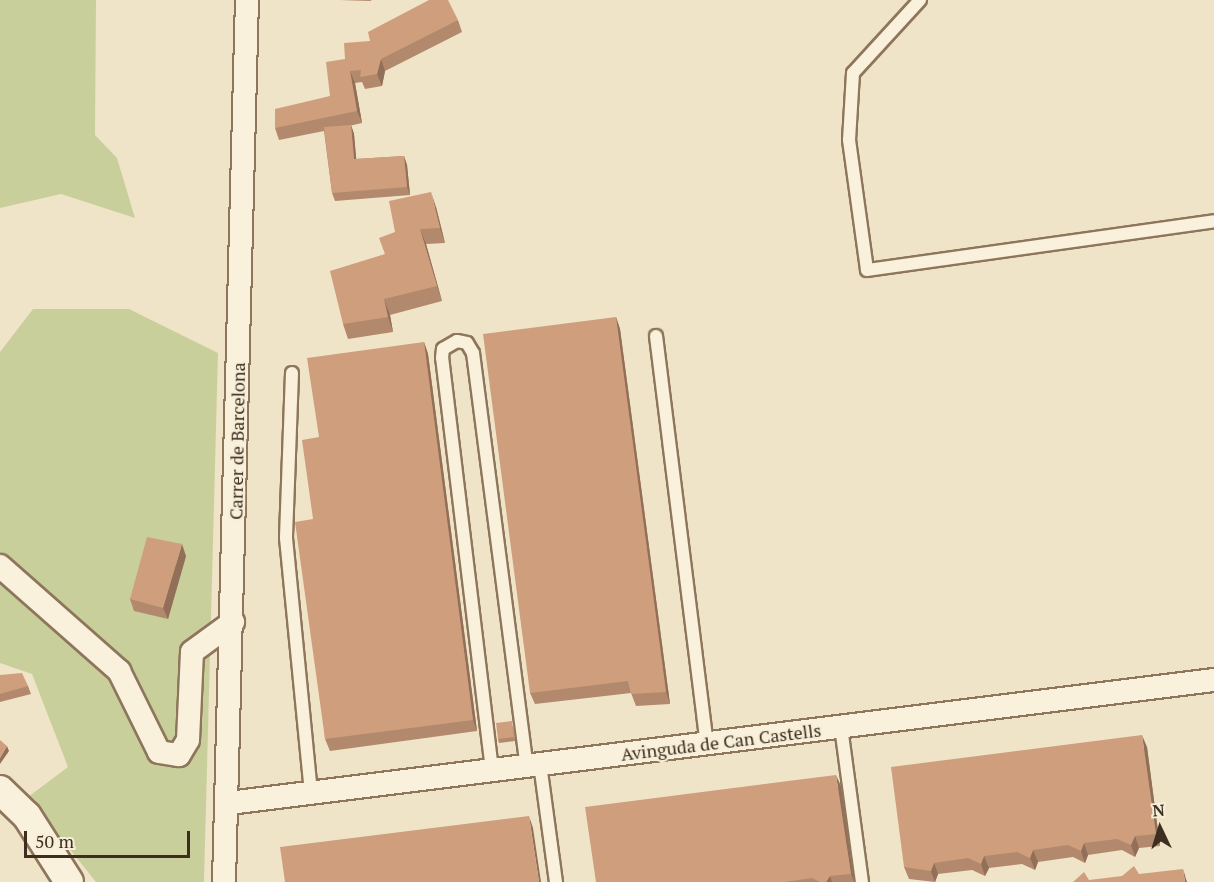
<!DOCTYPE html>
<style>
body{margin:0}
#map{position:relative;width:1214px;height:882px;overflow:hidden;background:#f0e4c8;font-family:"PT Serif",serif}
div>[style]{position:absolute}
.green>*{inset:0;background:#c9cf9b}
.roads{filter:drop-shadow(2px 0 #8d765c) drop-shadow(-2px 0 #8d765c) drop-shadow(0 2px #8d765c) drop-shadow(0 -2px #8d765c)}
.service>*{height:12px;margin:-6px;padding:0 6px;transform-origin:6px;border-radius:6px;background:#faf1dc}
.minor>*{height:22px;margin:-11px;padding:0 11px;transform-origin:11px;border-radius:11px;background:#faf1dc}
.tertiary>*{height:28px;margin:-14px;padding:0 14px;transform-origin:14px;border-radius:14px;background:#faf1dc}
.wall>*{inset:0;background:#b2896c}
.shaded-wall>*{inset:0;background:#916f58}
.building>*{inset:0;background:#cf9f7d}
span{translate:-50% -50%;white-space:nowrap;text-align:center;line-height:1.15;-webkit-text-stroke:4.5px #f7eed8;paint-order:stroke}
.street-label{font-size:18px;color:#3d2e20}
.north{position:absolute;left:1130px;top:798px;width:60px;height:60px;-webkit-text-stroke:4px #f7eed8;paint-order:stroke;rotate:356deg;font-size:16px;font-weight:700;line-height:24px;text-align:center;color:#3d2e20}
.north::after{content:'';display:block;margin:auto;width:21px;height:27px;background:#3d2e20;clip-path:polygon(50% 0,100% 100%,50% 72%,0 100%)}
.scale{position:absolute;left:24px;top:831px;width:166px;height:27px;box-sizing:border-box;border:3px solid #3d2e20;border-top:0;padding-left:8px;font-size:18px;line-height:21px;white-space:nowrap;color:#3d2e20;-webkit-text-stroke:4px #f7eed8;paint-order:stroke}
</style>
<div id="map">
<div class="green">
<div style="clip-path:polygon(0 0,96px 0,95px 135px,117px 158px,135px 218px,61px 194px,0 208px)"></div>
<div style="clip-path:polygon(33px 309px,129px 309px,218px 353px,204px 882px,96px 882px,28px 797px,68px 767px,32px 674px,0 663px,0 352px)"></div>
</div>
<div class="roads">
<div class="service">
<div style="left:920px;top:0;width:99px;rotate:132.5deg"></div>
<div style="left:853px;top:73px;width:67px;rotate:93.4deg"></div>
<div style="left:849px;top:140px;width:131px;rotate:82.1deg"></div>
<div style="left:867px;top:270px;width:350px;rotate:-8deg"></div>
<div style="left:656px;top:336px;width:410px;rotate:82.9deg"></div>
<div style="left:292px;top:373px;width:165px;rotate:92.1deg"></div>
<div style="left:286px;top:538px;width:256px;rotate:84.4deg"></div>
<div style="left:841px;top:727px;width:156px;rotate:82.3deg"></div>
<div style="left:540px;top:764px;width:119px;rotate:82.3deg"></div>
<div style="left:492px;top:770px;width:415px;rotate:-96.9deg"></div>
<div style="left:442px;top:358px;width:9px;rotate:-84deg"></div>
<div style="left:443px;top:349px;width:16px;rotate:-30deg"></div>
<div style="left:457px;top:341px;width:10px;rotate:11deg"></div>
<div style="left:467px;top:343px;width:12px;rotate:59deg"></div>
<div style="left:473px;top:353px;width:417px;rotate:82.6deg"></div>
</div>
<div class="minor">
<div style="left:0;top:566px;width:159px;rotate:41.4deg"></div>
<div style="left:119px;top:671px;width:90px;rotate:63.7deg"></div>
<div style="left:159px;top:752px;width:20px;rotate:9deg"></div>
<div style="left:179px;top:755px;width:17px;rotate:-59deg"></div>
<div style="left:188px;top:740px;width:88px;rotate:-87.4deg"></div>
<div style="left:192px;top:652px;width:51px;rotate:-36.2deg"></div>
<div style="left:229px;top:803px;width:993px;rotate:-7.12deg"></div>
<div style="left:224px;top:882px;width:882px;rotate:-88.51deg"></div>
</div>
<div class="tertiary">
<div style="left:0;top:790px;width:37px;rotate:44deg"></div>
<div style="left:27px;top:816px;width:78px;rotate:57.5deg"></div>
</div>
</div>
<div class="wall">
<div style="clip-path:polygon(339px 0,372px 0,370px 1px)"></div>
<div style="clip-path:polygon(458px 20px,462px 32px,385px 71px,382px 86px,365px 89px,362px 82px,355px 83px,362px 123px,349px 126px,351px 125px,354px 134px,356px 159px,404px 156px,407px 165px,410px 195px,335px 201px,332px 193px,324px 131px,279px 140px,275px 128px,330px 96px,345px 59px,370px 41px)"></div>
<div style="clip-path:polygon(436px 207px,445px 243px,426px 244px,442px 301px,390px 315px,393px 332px,348px 339px,343px 324px,385px 254px,395px 232px)"></div>
<div style="clip-path:polygon(616px 317px,620px 329px,670px 704px,636px 706px,631px 693px,535px 704px,530px 693px)"></div>
<div style="clip-path:polygon(424px 342px,428px 354px,477px 731px,330px 751px,325px 739px,313px 519px,319px 437px)"></div>
<div style="clip-path:polygon(186px 556px,168px 619px,134px 611px,130px 599px)"></div>
<div style="clip-path:polygon(0 675px,28px 686px,31px 694px,0 702px)"></div>
<div style="clip-path:polygon(514px 725px,515px 741px,499px 743px,498px 739px)"></div>
<div style="clip-path:polygon(1147px 747px,1160px 846px,1139px 848px,1135px 857px,1122px 850px,1088px 855px,1085px 863px,1073px 857px,1038px 862px,1035px 870px,1022px 864px,989px 868px,985px 876px,972px 870px,938px 874px,935px 882px,909px 879px,904px 867px)"></div>
<div style="clip-path:polygon(841px 786px,854px 882px,596px 882px)"></div>
</div>
<div class="shaded-wall">
<div style="clip-path:polygon(381px 59px,385px 71px,382px 86px,377px 74px)"></div>
<div style="clip-path:polygon(350px 71px,355px 83px,362px 123px,357px 111px)"></div>
<div style="clip-path:polygon(351px 125px,354px 134px,357px 167px,354px 159px)"></div>
<div style="clip-path:polygon(404px 156px,407px 165px,410px 195px,407px 187px)"></div>
<div style="clip-path:polygon(431px 192px,436px 207px,445px 243px,440px 228px)"></div>
<div style="clip-path:polygon(420px 229px,426px 244px,442px 301px,437px 286px)"></div>
<div style="clip-path:polygon(384px 299px,390px 315px,393px 332px,388px 317px)"></div>
<div style="clip-path:polygon(616px 317px,620px 329px,670px 704px,666px 692px)"></div>
<div style="clip-path:polygon(424px 342px,428px 354px,477px 731px,473px 720px)"></div>
<div style="clip-path:polygon(182px 544px,186px 556px,168px 619px,163px 608px)"></div>
<div style="clip-path:polygon(1142px 735px,1147px 747px,1160px 846px,1156px 834px)"></div>
<div style="clip-path:polygon(7px 746px,9px 751px,0 764px,0 758px)"></div>
<div style="clip-path:polygon(836px 775px,841px 786px,854px 882px,851px 874px)"></div>
<div style="clip-path:polygon(529px 816px,533px 828px,541px 882px,539px 882px)"></div>
<div style="clip-path:polygon(1135px 836px,1139px 848px,1135px 857px,1131px 845px)"></div>
<div style="clip-path:polygon(1084px 843px,1088px 855px,1085px 863px,1081px 851px)"></div>
<div style="clip-path:polygon(1033px 850px,1038px 862px,1035px 870px,1030px 858px)"></div>
<div style="clip-path:polygon(984px 856px,989px 868px,985px 876px,981px 864px)"></div>
<div style="clip-path:polygon(934px 863px,938px 874px,935px 882px,931px 871px)"></div>
<div style="clip-path:polygon(1183px 869px,1187px 882px,1185px 882px)"></div>
<div style="clip-path:polygon(830px 876px,832px 882px,826px 882px)"></div>
</div>
<div class="building">
<div style="clip-path:polygon(429px 0,448px 0,458px 20px,381px 59px,377px 74px,360px 77px,361px 70px,350px 71px,357px 111px,275px 128px,275px 109px,330px 96px,326px 62px,345px 59px,344px 43px,370px 41px,368px 32px)"></div>
<div style="clip-path:polygon(351px 125px,354px 159px,404px 156px,407px 187px,332px 193px,324px 127px)"></div>
<div style="clip-path:polygon(431px 192px,440px 228px,420px 229px,437px 286px,384px 299px,388px 317px,343px 324px,330px 271px,385px 254px,379px 238px,395px 232px,389px 201px)"></div>
<div style="clip-path:polygon(616px 317px,666px 692px,631px 694px,628px 681px,530px 693px,483px 334px)"></div>
<div style="clip-path:polygon(424px 342px,473px 720px,325px 739px,295px 522px,313px 519px,302px 440px,319px 437px,307px 358px)"></div>
<div style="clip-path:polygon(147px 537px,182px 544px,163px 608px,130px 599px)"></div>
<div style="clip-path:polygon(22px 673px,28px 686px,0 694px,0 675px)"></div>
<div style="clip-path:polygon(512px 721px,514px 737px,498px 739px,496px 723px)"></div>
<div style="clip-path:polygon(1142px 735px,1156px 834px,1135px 836px,1131px 845px,1117px 839px,1084px 843px,1081px 851px,1068px 845px,1033px 850px,1030px 858px,1017px 852px,984px 856px,981px 864px,968px 858px,934px 863px,931px 871px,904px 867px,891px 767px)"></div>
<div style="clip-path:polygon(0 740px,7px 746px,0 758px)"></div>
<div style="clip-path:polygon(836px 775px,851px 874px,830px 876px,826px 882px,820px 882px,812px 878px,784px 882px,596px 882px,585px 807px)"></div>
<div style="clip-path:polygon(529px 816px,539px 882px,285px 882px,280px 847px)"></div>
<div style="clip-path:polygon(1134px 866px,1139px 874px,1183px 869px,1185px 882px,1073px 882px,1084px 872px,1089px 880px,1122px 876px)"></div>
</div>
<div class="street-label">
<span style="left:237px;top:441px;rotate:-89deg">Carrer de Barcelona</span>
<span style="left:721px;top:742px;rotate:-7deg">Avinguda de Can Castells</span>
</div>
<div class="north">N</div>
<div class="scale">50 m</div>
</div>
